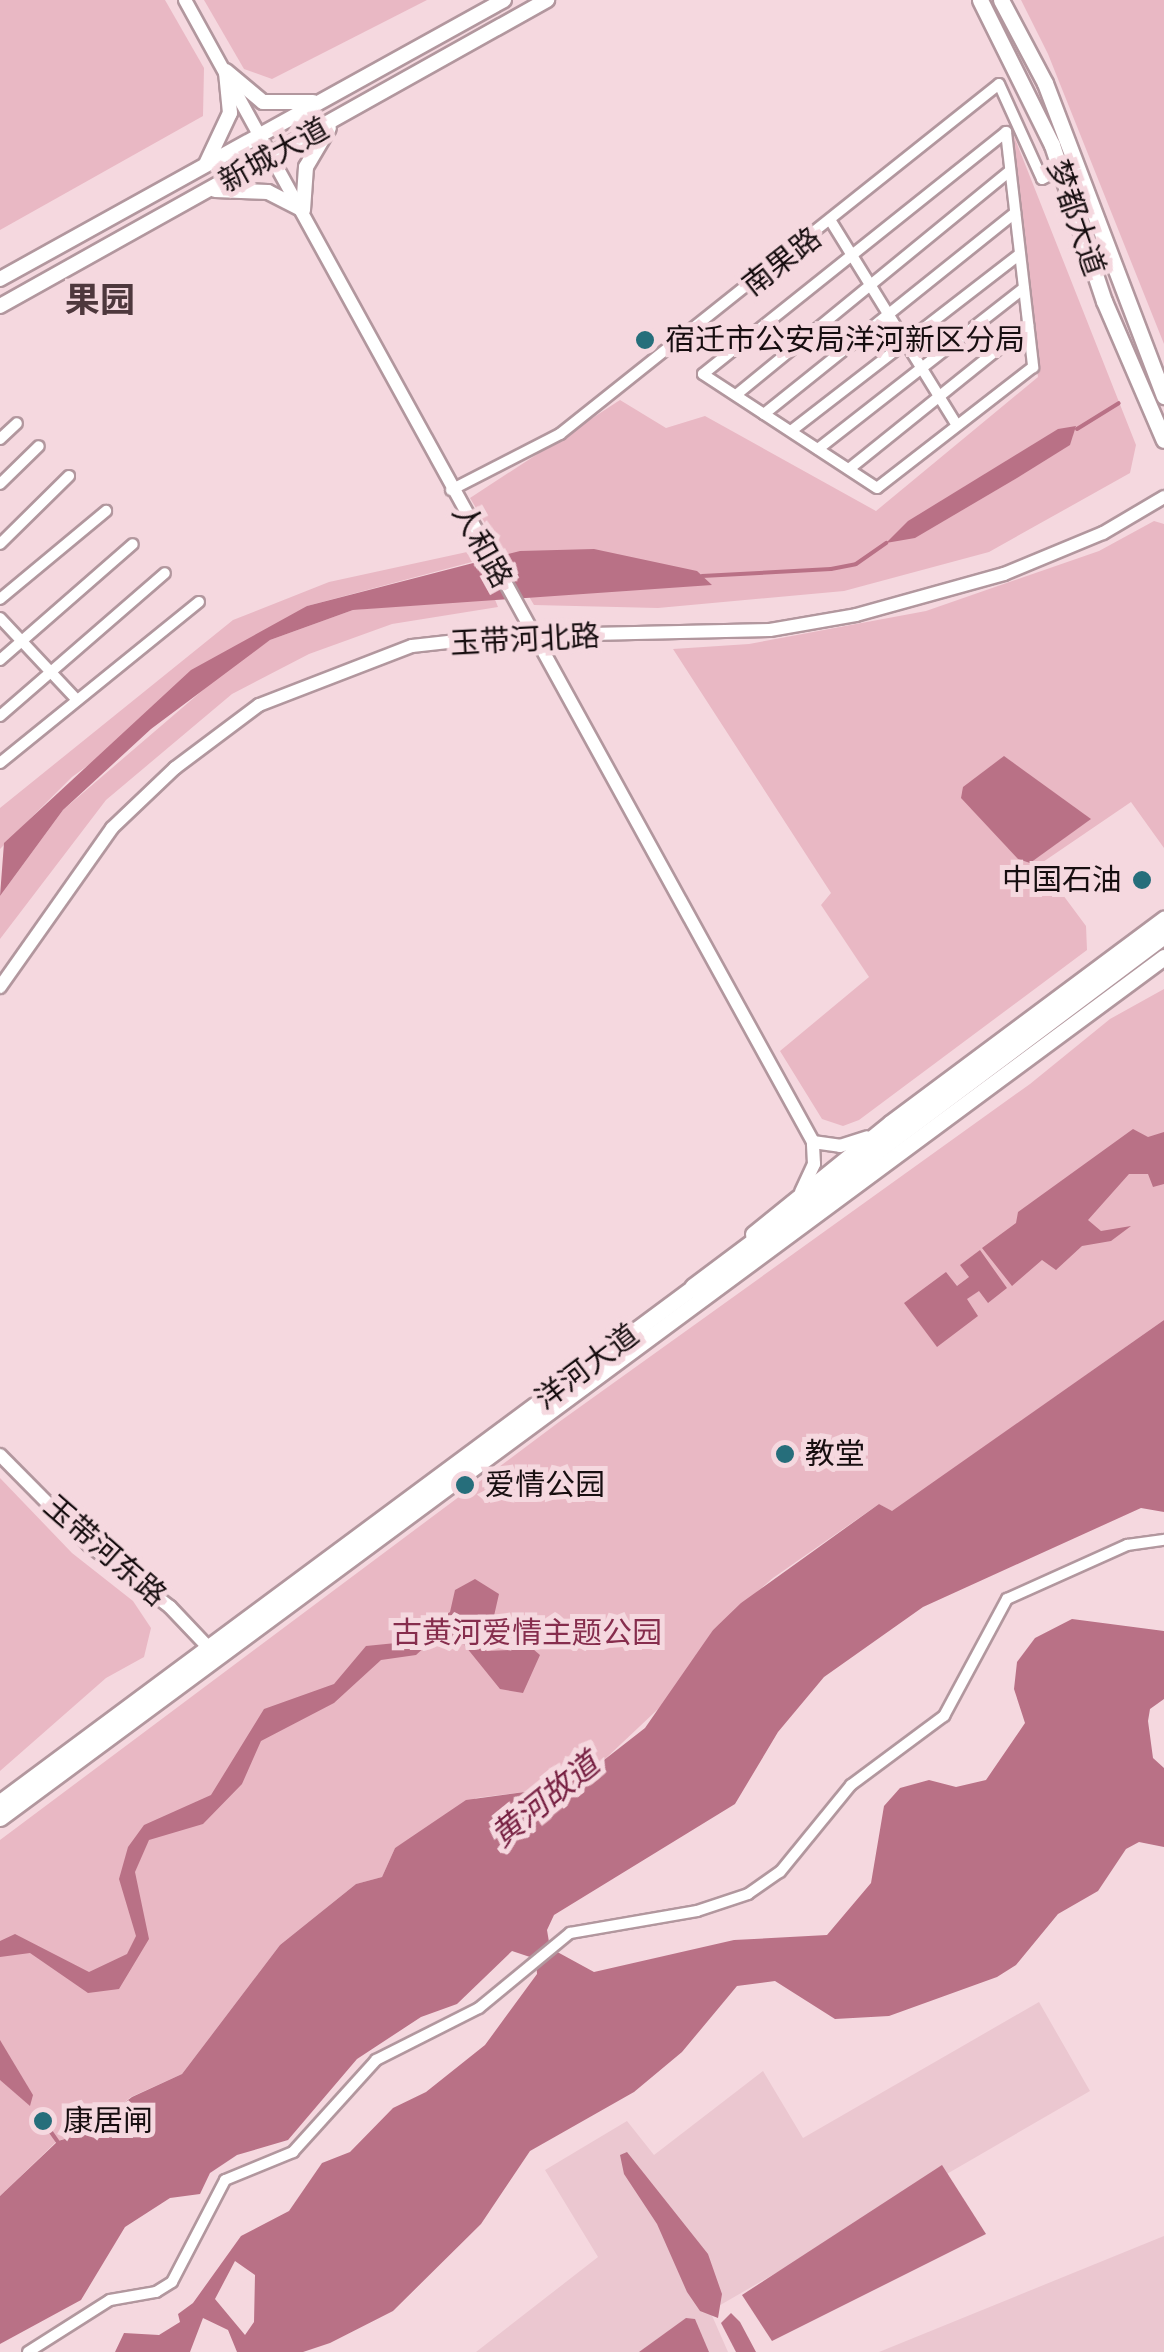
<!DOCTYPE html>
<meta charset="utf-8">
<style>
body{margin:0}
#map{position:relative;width:1164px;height:2352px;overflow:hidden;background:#f5d8df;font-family:Montserrat,"Noto Sans SC",sans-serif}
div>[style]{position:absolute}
.built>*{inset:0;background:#ebc7d0}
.green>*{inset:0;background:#e9b8c4}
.water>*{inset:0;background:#b97186}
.stream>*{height:4px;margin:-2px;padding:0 2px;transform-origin:2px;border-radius:2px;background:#b97186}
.roads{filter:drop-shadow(2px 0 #b2979e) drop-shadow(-2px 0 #b2979e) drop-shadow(0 2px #b2979e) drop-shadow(0 -2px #b2979e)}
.minor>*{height:10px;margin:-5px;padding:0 5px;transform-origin:5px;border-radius:5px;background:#fff}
.tertiary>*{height:12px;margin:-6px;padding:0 6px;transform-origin:6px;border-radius:6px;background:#fff}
.secondary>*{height:14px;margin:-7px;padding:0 7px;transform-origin:7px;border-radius:7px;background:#fff}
.primary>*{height:15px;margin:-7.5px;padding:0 7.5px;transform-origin:7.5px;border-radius:7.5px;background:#fff}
.trunk>*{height:18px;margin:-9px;padding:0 9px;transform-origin:9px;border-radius:9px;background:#fff}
.dots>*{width:28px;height:28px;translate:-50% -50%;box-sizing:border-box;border:5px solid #f5d8df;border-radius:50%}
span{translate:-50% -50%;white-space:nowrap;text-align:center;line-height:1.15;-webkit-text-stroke:10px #f5d8df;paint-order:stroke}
.street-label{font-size:30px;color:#170e10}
.poi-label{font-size:30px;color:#170e10}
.left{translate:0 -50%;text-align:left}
.right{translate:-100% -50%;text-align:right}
.park-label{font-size:30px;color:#862d4d}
.water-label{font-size:32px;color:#761f41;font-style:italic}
.quarter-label{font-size:35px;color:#4e383d;font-weight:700}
</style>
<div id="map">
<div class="built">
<div style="clip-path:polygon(1039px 2002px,1090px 2091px,710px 2311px,728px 2352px,476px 2352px,598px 2257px,545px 2170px,627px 2121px,654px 2155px,763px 2071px,803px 2138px)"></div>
<div style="clip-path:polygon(1164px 2236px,1164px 2352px,879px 2352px)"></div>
</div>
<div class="green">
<div style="clip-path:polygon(0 0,165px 0,204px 68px,203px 116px,0 230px)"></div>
<div style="clip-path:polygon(204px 0,427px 0,272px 79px,244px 69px)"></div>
<div style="clip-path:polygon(1021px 0,1164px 0,1164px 344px,1048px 54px)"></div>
<div style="clip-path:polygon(1012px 131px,1136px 445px,1130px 473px,989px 552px,844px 591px,658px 608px,534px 605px,470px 498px,620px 400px,666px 428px,705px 416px,876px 511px,1038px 377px)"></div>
<div style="clip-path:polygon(1154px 521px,1164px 524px,1164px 848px,1131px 802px,1040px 864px,1086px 926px,1087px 950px,859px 1120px,843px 1126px,822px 1119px,780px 1051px,869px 977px,821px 905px,831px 893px,673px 649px,749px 644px,926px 611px,1099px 551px)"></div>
<div style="clip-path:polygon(467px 552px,472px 562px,307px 606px,72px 777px,0 849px,0 808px,233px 620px,329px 582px)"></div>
<div style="clip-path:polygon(494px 597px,498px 607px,392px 624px,309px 654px,232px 694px,106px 800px,0 939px,0 896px,63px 810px,224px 672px,270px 640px,353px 610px)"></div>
<div style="clip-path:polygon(1164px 989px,1164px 1320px,892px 1512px,879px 1504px,773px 1578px,713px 1630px,673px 1695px,604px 1760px,532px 1791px,476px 1798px,395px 1848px,382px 1877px,356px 1884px,280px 1945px,182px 2074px,131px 2097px,82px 2134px,57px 2141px,0 2196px,0 1840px,559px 1422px,1030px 1084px,1110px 1019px)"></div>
<div style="clip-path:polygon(0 1478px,72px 1553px,133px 1601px,151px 1628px,144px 1657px,106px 1678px,0 1771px)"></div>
</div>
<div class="water">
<div style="clip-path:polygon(1076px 426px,1070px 445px,1017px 478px,915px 538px,886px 543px,908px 521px,1058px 429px)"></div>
<div style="clip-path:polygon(594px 549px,697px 571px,712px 585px,353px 610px,270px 640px,151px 729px,63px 810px,0 896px,4px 843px,191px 670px,307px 606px,520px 551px)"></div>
<div style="clip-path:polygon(1004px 756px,1091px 819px,1030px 863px,1018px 859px,961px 798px,963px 787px)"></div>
<div style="clip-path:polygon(1133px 1129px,1148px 1137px,1164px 1132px,1164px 1184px,1153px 1187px,1148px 1174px,1129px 1174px,1088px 1220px,1101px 1231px,1131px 1226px,1111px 1241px,1082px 1246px,1056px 1270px,1042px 1260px,1012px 1286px,982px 1248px,1016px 1223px,1018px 1212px)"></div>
<div style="clip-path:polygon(980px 1250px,1007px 1288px,988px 1303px,979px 1291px,967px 1299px,978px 1316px,937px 1347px,904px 1303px,946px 1272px,957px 1286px,969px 1277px,960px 1265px)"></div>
<div style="clip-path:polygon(evenodd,1164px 1320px,1164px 1512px,1141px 1508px,923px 1607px,824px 1677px,778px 1732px,735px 1804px,554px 1915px,547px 1930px,550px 1948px,594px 1972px,734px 1940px,827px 1935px,871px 1883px,884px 1806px,900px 1788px,929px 1780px,956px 1787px,986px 1780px,1025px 1723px,1014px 1689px,1017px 1662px,1035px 1638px,1072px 1619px,1164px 1631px,1164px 1699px,1150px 1709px,1148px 1721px,1153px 1758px,1164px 1768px,1164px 1847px,1139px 1842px,1126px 1849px,1098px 1891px,1058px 1914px,1016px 1965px,997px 1977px,889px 2016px,835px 2019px,775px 1981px,737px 1986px,682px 2052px,634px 2092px,530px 2151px,481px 2224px,393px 2311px,330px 2343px,303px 2352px,237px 2352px,228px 2330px,203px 2318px,190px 2352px,115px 2352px,124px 2333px,159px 2335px,180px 2322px,178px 2314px,193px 2303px,241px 2236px,289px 2211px,322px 2163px,350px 2152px,393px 2108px,426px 2092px,485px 2045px,537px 1974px,536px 1959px,512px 1951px,457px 2004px,421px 2017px,357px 2059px,288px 2140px,237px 2155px,210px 2173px,200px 2194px,170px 2198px,125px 2227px,81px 2300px,0 2344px,0 2196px,58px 2141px,82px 2134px,132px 2097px,182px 2074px,280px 1945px,356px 1884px,382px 1877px,395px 1848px,466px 1800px,532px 1791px,604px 1760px,645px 1728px,713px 1630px,741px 1603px,879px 1504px,892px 1511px,1164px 1320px,235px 2261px,255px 2275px,254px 2322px,245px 2335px,215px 2299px,235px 2261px)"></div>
<div style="clip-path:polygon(475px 1579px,499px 1594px,486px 1651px,533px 1649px,540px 1655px,523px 1693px,500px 1689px,462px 1642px,447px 1635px,438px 1635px,416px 1655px,381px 1660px,334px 1703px,261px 1741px,242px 1784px,203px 1824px,149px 1840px,135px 1872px,149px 1939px,119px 1989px,88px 1993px,30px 1953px,0 1957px,0 1941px,15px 1934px,89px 1972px,127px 1954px,136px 1936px,119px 1879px,128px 1847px,144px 1825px,211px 1795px,264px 1709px,334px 1684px,366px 1646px,406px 1642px,450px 1612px,455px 1590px)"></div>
<div style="clip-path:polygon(0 2040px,33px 2095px,30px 2106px,0 2080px)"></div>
<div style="clip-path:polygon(627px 2152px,708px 2254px,722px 2294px,718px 2318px,700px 2311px,687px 2292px,657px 2224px,624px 2174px,620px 2155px)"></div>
<div style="clip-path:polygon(942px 2165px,986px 2234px,772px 2341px,742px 2295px)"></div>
<div style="clip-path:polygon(731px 2313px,740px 2322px,756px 2352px,736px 2352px,721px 2323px)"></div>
<div style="clip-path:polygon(686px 2318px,695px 2319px,709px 2352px,639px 2352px)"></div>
</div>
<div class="stream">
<div style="left:1077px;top:429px;width:49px;rotate:-31.8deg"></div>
<div style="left:702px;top:576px;width:129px;rotate:-3.1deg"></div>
<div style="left:831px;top:569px;width:25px;rotate:-11deg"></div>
<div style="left:856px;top:564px;width:37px;rotate:-35deg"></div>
<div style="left:46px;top:2125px;width:24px;rotate:55deg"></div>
</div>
<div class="roads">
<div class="minor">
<div style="left:1006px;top:132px;width:237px;rotate:83.4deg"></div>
<div style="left:1033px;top:367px;width:197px;rotate:142.2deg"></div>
<div style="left:877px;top:488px;width:208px;rotate:-146.8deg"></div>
<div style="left:703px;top:374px;width:388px;rotate:-38.6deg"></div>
<div style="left:832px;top:223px;width:234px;rotate:58.3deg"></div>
<div style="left:736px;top:395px;width:354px;rotate:-39.3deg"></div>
<div style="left:764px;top:414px;width:322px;rotate:-38.7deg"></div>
<div style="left:791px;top:431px;width:289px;rotate:-37.7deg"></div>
<div style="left:0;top:439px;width:23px;rotate:-43deg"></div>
<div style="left:818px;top:449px;width:261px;rotate:-38deg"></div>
<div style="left:849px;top:469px;width:230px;rotate:-38.8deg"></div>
<div style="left:0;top:484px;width:54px;rotate:-44.3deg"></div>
<div style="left:451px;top:490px;width:123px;rotate:-27.2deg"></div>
<div style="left:560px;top:434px;width:561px;rotate:-38.56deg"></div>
<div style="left:999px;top:84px;width:104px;rotate:65.6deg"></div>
<div style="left:1042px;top:179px;width:20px;rotate:-27deg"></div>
<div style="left:0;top:544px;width:97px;rotate:-44.6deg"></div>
<div style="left:0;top:599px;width:138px;rotate:-39.7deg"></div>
<div style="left:0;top:618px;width:112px;rotate:46.8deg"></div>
<div style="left:0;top:660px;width:176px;rotate:-41.1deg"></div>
<div style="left:0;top:716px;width:218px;rotate:-40.9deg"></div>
<div style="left:0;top:763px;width:256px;rotate:-39deg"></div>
<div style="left:28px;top:2352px;width:97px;rotate:-32.4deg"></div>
<div style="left:110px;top:2300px;width:47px;rotate:-9.9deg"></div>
<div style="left:156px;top:2292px;width:19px;rotate:-32deg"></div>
<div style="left:172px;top:2282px;width:115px;rotate:-62.5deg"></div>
<div style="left:225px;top:2180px;width:74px;rotate:-22.4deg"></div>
<div style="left:293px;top:2152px;width:124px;rotate:-47.9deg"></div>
<div style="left:376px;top:2060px;width:115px;rotate:-26.8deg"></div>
<div style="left:479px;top:2008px;width:118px;rotate:-39.5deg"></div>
<div style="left:570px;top:1933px;width:129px;rotate:-9.8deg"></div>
<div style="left:697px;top:1911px;width:54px;rotate:-18.4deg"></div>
<div style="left:748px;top:1894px;width:39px;rotate:-35deg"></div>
<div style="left:780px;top:1872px;width:112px;rotate:-50.8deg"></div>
<div style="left:851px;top:1785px;width:116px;rotate:-36.6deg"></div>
<div style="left:944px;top:1716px;width:133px;rotate:-61.7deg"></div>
<div style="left:1007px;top:1599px;width:132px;rotate:-24.2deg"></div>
<div style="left:1127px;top:1545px;width:37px;rotate:-8deg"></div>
</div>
<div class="tertiary">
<div style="left:185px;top:0;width:1303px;rotate:61.19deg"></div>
<div style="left:0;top:987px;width:194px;rotate:-54.8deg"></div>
<div style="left:112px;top:828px;width:87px;rotate:-43.6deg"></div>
<div style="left:175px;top:768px;width:105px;rotate:-36.9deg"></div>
<div style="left:259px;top:705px;width:164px;rotate:-21.1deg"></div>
<div style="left:412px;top:646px;width:90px;rotate:-6.4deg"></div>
<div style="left:501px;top:636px;width:269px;rotate:-1.3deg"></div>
<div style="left:770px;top:630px;width:87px;rotate:-9.9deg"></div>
<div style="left:856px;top:615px;width:154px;rotate:-15.5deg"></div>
<div style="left:1004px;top:574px;width:107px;rotate:-22.5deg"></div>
<div style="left:1103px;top:533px;width:71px;rotate:-30.5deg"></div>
<div style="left:801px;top:1192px;width:31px;rotate:-65deg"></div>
<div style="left:814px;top:1164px;width:22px;rotate:-93deg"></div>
<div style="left:813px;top:1142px;width:27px;rotate:8deg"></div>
<div style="left:840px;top:1146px;width:28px;rotate:-18deg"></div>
<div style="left:0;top:1455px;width:127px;rotate:45.3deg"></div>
<div style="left:89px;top:1545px;width:102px;rotate:37.4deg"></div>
<div style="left:170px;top:1607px;width:57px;rotate:46.4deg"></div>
</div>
<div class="secondary">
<div style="left:226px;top:71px;width:48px;rotate:40deg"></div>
<div style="left:263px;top:102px;width:50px"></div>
<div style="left:206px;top:164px;width:56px;rotate:-64.8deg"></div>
<div style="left:230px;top:113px;width:41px;rotate:-95.6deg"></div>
<div style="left:215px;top:190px;width:53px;rotate:2.2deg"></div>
<div style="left:268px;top:192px;width:39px;rotate:27deg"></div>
<div style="left:303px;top:210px;width:43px;rotate:-86deg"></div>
<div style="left:306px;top:167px;width:45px;rotate:-59.5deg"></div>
<div style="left:0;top:279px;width:576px;rotate:-28.97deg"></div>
<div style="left:0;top:306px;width:627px;rotate:-29.22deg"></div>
</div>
<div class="primary">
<div style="left:980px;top:0;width:162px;rotate:63.6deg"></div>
<div style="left:1052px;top:145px;width:164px;rotate:71.6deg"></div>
<div style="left:1104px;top:301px;width:151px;rotate:66.7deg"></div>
<div style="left:1001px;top:0;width:94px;rotate:62.1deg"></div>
<div style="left:1045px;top:83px;width:335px;rotate:69.2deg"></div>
<div style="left:753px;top:1234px;width:176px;rotate:-39deg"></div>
<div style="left:890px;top:1123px;width:342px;rotate:-36.7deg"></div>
<div style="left:0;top:1802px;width:876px;rotate:-36.6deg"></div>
<div style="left:0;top:1818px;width:1448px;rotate:-36.49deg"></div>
</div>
<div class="trunk">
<div style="left:694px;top:1288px;width:588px;rotate:-36.91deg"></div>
</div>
</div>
<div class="dots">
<div style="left:645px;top:340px;background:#266e7b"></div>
<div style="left:1142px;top:880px;background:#266e7b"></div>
<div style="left:785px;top:1454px;background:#266e7b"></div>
<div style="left:465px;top:1485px;background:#266e7b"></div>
<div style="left:43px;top:2121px;background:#266e7b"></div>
</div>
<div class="street-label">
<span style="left:274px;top:155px;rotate:-29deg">新城大道</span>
<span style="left:1076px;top:218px;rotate:71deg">梦都大道</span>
<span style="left:782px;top:262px;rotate:-38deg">南果路</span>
<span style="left:482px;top:546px;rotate:61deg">人和路</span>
<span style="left:525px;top:640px;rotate:-3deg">玉带河北路</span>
<span style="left:587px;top:1367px;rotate:-37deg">洋河大道</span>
<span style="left:105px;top:1551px;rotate:41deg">玉带河东路</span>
</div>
<div class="poi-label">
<span class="left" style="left:665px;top:340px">宿迁市公安局洋河新区分局</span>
<span class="right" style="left:1122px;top:880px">中国石油</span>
<span class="left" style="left:805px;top:1454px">教堂</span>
<span class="left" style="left:485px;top:1485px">爱情公园</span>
<span class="left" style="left:63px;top:2121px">康居闸</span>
</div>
<div class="park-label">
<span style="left:527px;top:1633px">古黄河爱情主题公园</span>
</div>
<div class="water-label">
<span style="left:545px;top:1800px;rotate:-39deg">黄河故道</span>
</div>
<div class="quarter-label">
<span style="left:100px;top:300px">果园</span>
</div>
</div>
